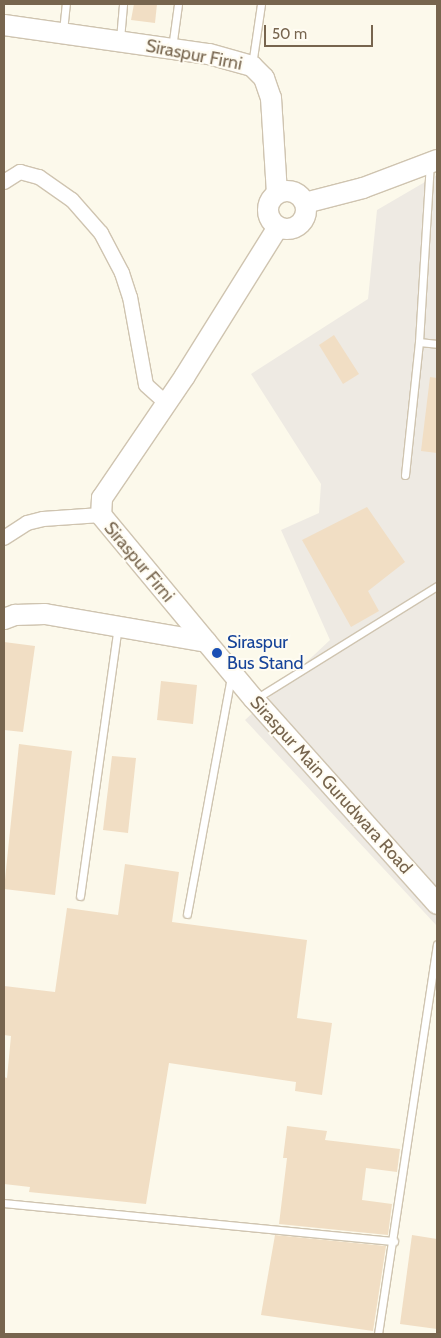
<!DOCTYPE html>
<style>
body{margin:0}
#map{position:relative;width:441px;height:1338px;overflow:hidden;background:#fcf9eb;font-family:Cabin,sans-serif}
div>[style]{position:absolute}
.industrial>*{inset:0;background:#eeeae3}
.building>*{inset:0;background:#f1dec4}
.roads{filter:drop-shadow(1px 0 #cfc4b0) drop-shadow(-1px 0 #cfc4b0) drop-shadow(0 1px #cfc4b0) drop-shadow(0 -1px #cfc4b0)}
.lane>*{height:7px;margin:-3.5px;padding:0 3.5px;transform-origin:3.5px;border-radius:3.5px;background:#fff}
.street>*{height:14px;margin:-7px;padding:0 7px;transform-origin:7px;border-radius:7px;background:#fff}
.secondary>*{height:20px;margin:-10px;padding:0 10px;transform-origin:10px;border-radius:10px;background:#fff}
.secondary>.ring{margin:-10px;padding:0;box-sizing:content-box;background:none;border:20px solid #fff;border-radius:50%}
.dots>*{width:14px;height:14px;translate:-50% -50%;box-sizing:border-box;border:2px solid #fffcf2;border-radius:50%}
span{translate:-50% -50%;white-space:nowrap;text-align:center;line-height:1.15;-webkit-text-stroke:4px #fffcf2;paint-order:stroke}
.street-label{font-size:18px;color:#77654e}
.transit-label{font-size:18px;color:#164399}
.left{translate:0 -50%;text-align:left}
.frame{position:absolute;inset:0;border:5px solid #77654e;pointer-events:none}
.scale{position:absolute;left:264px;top:25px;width:109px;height:22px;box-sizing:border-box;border:2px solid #77654e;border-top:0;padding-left:6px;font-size:15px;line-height:18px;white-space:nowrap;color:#77654e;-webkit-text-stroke:4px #fffcf2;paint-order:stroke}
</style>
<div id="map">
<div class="industrial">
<div style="clip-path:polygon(437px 175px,437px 926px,245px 720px,330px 640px,281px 530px,319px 513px,321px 484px,251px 374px,368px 299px,377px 210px)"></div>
</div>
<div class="building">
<div style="clip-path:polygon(134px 4px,157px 4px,155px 23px,131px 20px)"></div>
<div style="clip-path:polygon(334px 335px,359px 374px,343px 384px,319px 345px)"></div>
<div style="clip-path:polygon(430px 377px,437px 378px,437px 453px,421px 451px)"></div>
<div style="clip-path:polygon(367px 507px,405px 562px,368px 591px,379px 611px,351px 627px,302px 540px)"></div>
<div style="clip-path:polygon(4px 642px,35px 646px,23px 732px,4px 730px)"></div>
<div style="clip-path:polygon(161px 681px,197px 685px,193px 724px,157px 720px)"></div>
<div style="clip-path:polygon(19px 744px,72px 751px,55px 895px,4px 889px)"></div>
<div style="clip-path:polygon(112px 756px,136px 758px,128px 833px,103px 830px)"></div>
<div style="clip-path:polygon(125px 864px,179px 872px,172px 922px,307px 940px,297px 1018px,332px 1023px,322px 1095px,295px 1091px,296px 1082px,169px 1063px,146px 1204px,29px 1192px,30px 1187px,4px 1184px,4px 1077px,7px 1078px,11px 1036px,4px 1035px,4px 986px,55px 992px,67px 908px,118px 915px)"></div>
<div style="clip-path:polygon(287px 1126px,327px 1131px,325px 1140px,400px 1149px,397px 1172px,366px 1168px,362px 1200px,392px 1204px,388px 1235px,279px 1224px,287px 1158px,283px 1158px)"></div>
<div style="clip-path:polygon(275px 1235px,386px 1246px,373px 1331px,261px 1315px)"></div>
<div style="clip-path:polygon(412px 1235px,437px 1239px,437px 1329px,400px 1324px)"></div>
</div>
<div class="roads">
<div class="lane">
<div style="left:63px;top:31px;width:27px;rotate:-84deg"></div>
<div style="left:120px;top:39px;width:35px;rotate:-85deg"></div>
<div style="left:172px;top:48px;width:44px;rotate:-82.2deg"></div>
<div style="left:252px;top:65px;width:62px;rotate:-81.6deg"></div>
<div style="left:419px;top:342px;width:18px;rotate:6deg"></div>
<div style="left:405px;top:475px;width:134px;rotate:-84deg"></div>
<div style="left:419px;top:342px;width:178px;rotate:-86.5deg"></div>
<div style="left:257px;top:698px;width:212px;rotate:-31.9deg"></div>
<div style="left:80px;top:896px;width:272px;rotate:-82deg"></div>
<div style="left:187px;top:914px;width:241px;rotate:-79.5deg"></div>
<div style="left:4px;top:1203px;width:392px;rotate:5.6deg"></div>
<div style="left:378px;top:1334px;width:394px;rotate:-81.4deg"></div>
</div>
<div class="street">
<div style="left:4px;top:182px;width:19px;rotate:-32deg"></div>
<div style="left:20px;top:172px;width:20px;rotate:15deg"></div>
<div style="left:39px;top:177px;width:40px;rotate:34.9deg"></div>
<div style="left:72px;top:200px;width:44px;rotate:48.7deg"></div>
<div style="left:101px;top:233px;width:45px;rotate:62.3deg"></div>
<div style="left:122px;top:273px;width:25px;rotate:72deg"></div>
<div style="left:130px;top:297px;width:89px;rotate:79.7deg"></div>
<div style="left:146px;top:385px;width:27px;rotate:42deg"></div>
<div style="left:4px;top:538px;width:27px;rotate:-33deg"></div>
<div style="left:27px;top:523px;width:16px;rotate:-14deg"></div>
<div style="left:43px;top:519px;width:58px;rotate:-3.9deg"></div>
</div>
<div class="secondary">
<div style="left:4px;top:25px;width:207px;rotate:8.1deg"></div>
<div style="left:209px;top:54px;width:45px;rotate:15.6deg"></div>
<div style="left:252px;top:66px;width:17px;rotate:45deg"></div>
<div style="left:264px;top:78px;width:21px;rotate:71deg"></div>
<div style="left:271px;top:98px;width:95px;rotate:86.4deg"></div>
<div class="ring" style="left:268px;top:191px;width:18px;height:18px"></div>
<div style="left:305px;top:203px;width:60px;rotate:-14.5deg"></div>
<div style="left:363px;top:188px;width:79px;rotate:-20.7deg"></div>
<div style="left:278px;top:227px;width:176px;rotate:122deg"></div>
<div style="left:185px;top:376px;width:148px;rotate:124.2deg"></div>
<div style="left:102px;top:498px;width:17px;rotate:93deg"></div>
<div style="left:101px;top:515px;width:239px;rotate:50.3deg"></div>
<div style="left:254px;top:699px;width:275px;rotate:48.2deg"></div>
<div style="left:4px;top:619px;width:12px;rotate:-20deg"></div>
<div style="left:15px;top:615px;width:30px;rotate:-2deg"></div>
<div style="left:45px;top:614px;width:164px;rotate:9.8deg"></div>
</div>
</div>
<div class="dots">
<div style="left:217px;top:653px;background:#1a4fb4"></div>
</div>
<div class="street-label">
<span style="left:194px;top:55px;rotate:11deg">Siraspur Firni</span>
<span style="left:139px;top:562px;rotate:50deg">Siraspur Firni</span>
<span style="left:331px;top:785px;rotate:48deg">Siraspur Main Gurudwara Road</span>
</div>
<div class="transit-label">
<span class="left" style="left:227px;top:653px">Siraspur<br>Bus Stand</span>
</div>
<div class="frame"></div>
<div class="scale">50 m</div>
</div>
